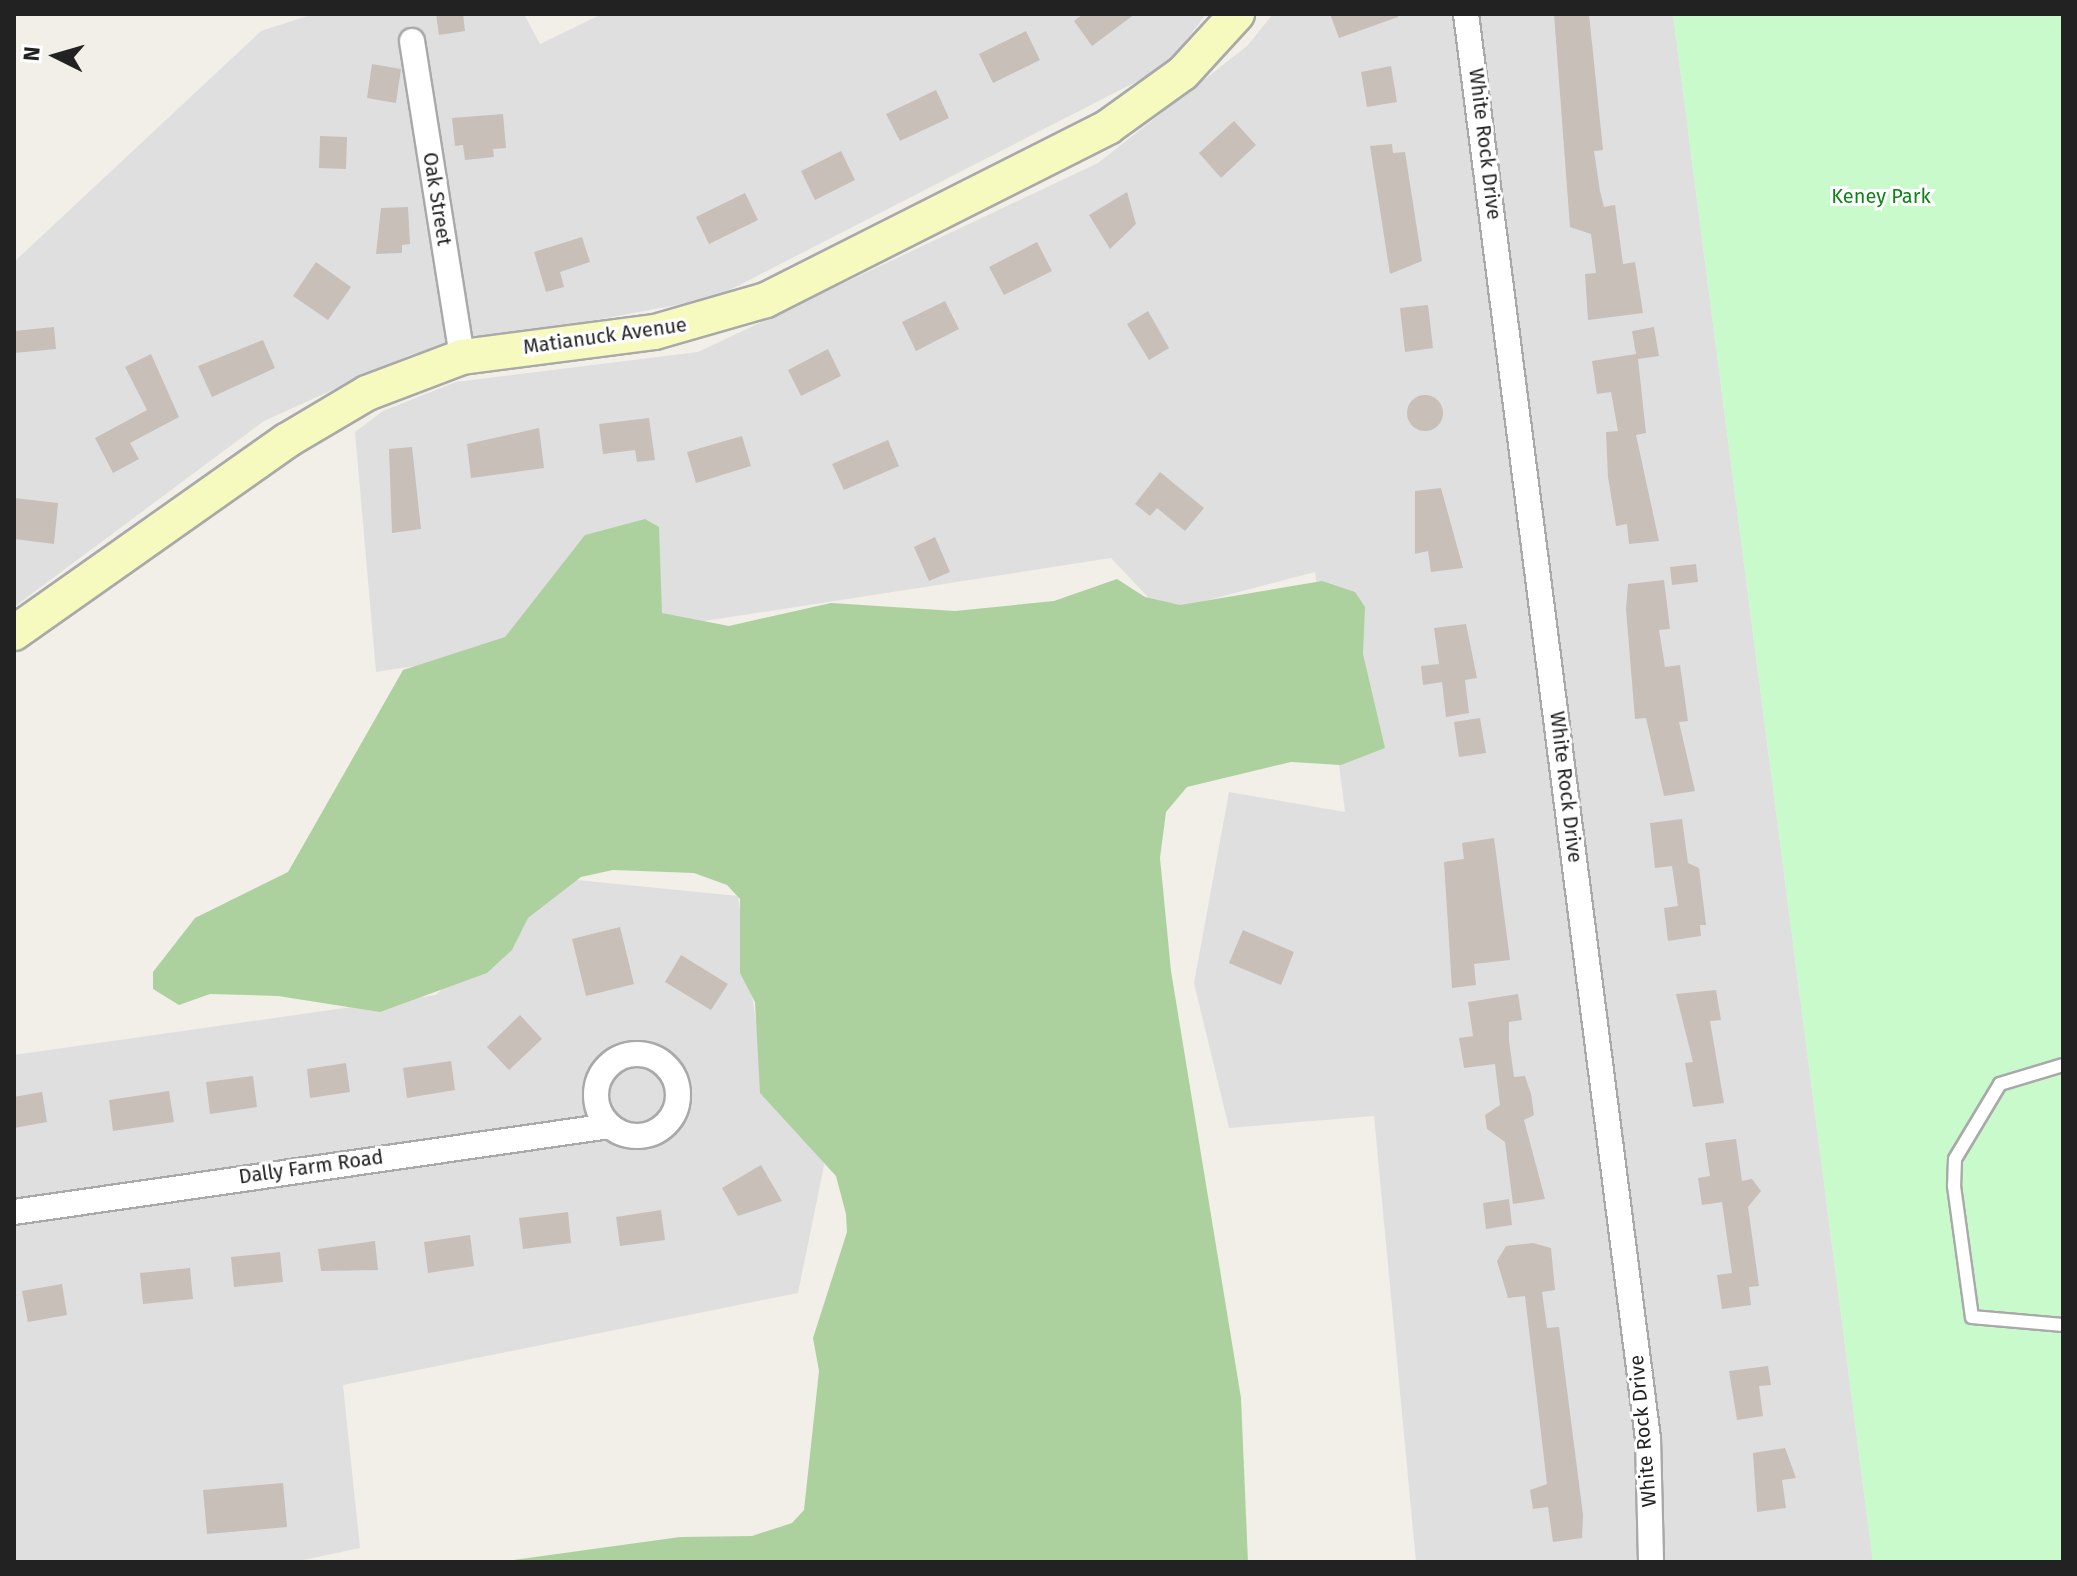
<!DOCTYPE html>
<style>
body{margin:0}
#map{position:relative;width:2077px;height:1576px;overflow:hidden;background:#f2efe9;font-family:"Fira Sans",sans-serif}
div>[style]{position:absolute}
.residential>*{inset:0;background:#e0dfdf}
.forest>*{inset:0;background:#add19e}
.park>*{inset:0;background:#c8facc}
.building>*{inset:0;background:#c7bfb8}
.round{border-radius:50%}
.roads{filter:drop-shadow(2px 0 #a9a9a9) drop-shadow(-2px 0 #a9a9a9) drop-shadow(0 2px #a9a9a9) drop-shadow(0 -2px #a9a9a9)}
.lane>*{height:12px;margin:-6px;padding:0 6px;transform-origin:6px;border-radius:6px;background:#fff}
.street>*{height:24px;margin:-12px;padding:0 12px;transform-origin:12px;border-radius:12px;background:#fff}
.street>.ring{margin:-12px;padding:0;box-sizing:content-box;background:none;border:24px solid #fff;border-radius:50%}
.secondary>*{height:34px;margin:-17px;padding:0 17px;transform-origin:17px;border-radius:17px;background:#f7fabf}
span{translate:-50% -50%;white-space:nowrap;text-align:center;line-height:1.15;-webkit-text-stroke:6px #fff;paint-order:stroke}
.street-label{font-size:20px;color:#222}
.park-label{font-size:20px;color:#0c8416}
.frame{position:absolute;inset:0;border:16px solid #222;pointer-events:none}
.north{position:absolute;left:16px;top:16px;width:80px;height:80px;-webkit-text-stroke:6px #fff;paint-order:stroke;rotate:275deg;font-size:22px;font-weight:700;line-height:32px;text-align:center;color:#222}
.north::after{content:'';display:block;margin:auto;width:28px;height:36px;background:#222;clip-path:polygon(50% 0,100% 100%,50% 72%,0 100%)}
</style>
<div id="map">
<div class="residential">
<div style="clip-path:polygon(314px 14px,524px 14px,540px 44px,602px 14px,1206px 14px,1167px 66px,714px 298px,412px 354px,264px 421px,14px 607px,14px 262px,261px 31px)"></div>
<div style="clip-path:polygon(1273px 14px,1673px 14px,1873px 1562px,1416px 1562px,1374px 1116px,1229px 1128px,1194px 983px,1229px 792px,1345px 812px,1315px 572px,1162px 612px,1111px 558px,376px 672px,355px 432px,383px 411px,456px 382px,698px 352px,1098px 163px,1247px 46px)"></div>
<div style="clip-path:polygon(557px 878px,738px 896px,762px 1065px,826px 1156px,798px 1293px,343px 1385px,360px 1548px,294px 1562px,14px 1562px,14px 1055px,436px 995px)"></div>
</div>
<div class="forest">
<div style="clip-path:polygon(645px 519px,659px 527px,662px 613px,729px 626px,831px 603px,955px 611px,1054px 601px,1117px 579px,1145px 597px,1180px 605px,1322px 581px,1355px 592px,1365px 607px,1363px 654px,1385px 748px,1341px 765px,1291px 762px,1187px 787px,1166px 812px,1160px 858px,1171px 971px,1241px 1398px,1248px 1562px,498px 1562px,680px 1537px,752px 1536px,792px 1523px,804px 1510px,819px 1371px,813px 1338px,847px 1232px,846px 1214px,836px 1176px,760px 1093px,755px 1002px,740px 973px,740px 899px,727px 885px,694px 873px,613px 870px,581px 877px,528px 918px,512px 950px,487px 973px,380px 1012px,278px 996px,210px 994px,179px 1005px,153px 989px,153px 972px,195px 918px,288px 872px,403px 670px,505px 637px,585px 535px)"></div>
</div>
<div class="park">
<div style="clip-path:polygon(1673px 14px,2063px 14px,2063px 1562px,1873px 1562px)"></div>
</div>
<div class="building">
<div style="clip-path:polygon(436px 14px,463px 14px,465px 31px,439px 35px)"></div>
<div style="clip-path:polygon(1083px 14px,1135px 14px,1092px 46px,1074px 21px)"></div>
<div style="clip-path:polygon(1330px 14px,1397px 14px,1398px 17px,1339px 38px)"></div>
<div style="clip-path:polygon(1554px 14px,1589px 14px,1603px 150px,1594px 151px,1600px 191px,1604px 207px,1615px 205px,1623px 264px,1635px 262px,1643px 313px,1588px 320px,1585px 274px,1596px 273px,1591px 234px,1570px 227px)"></div>
<div style="clip-path:polygon(1026px 31px,1040px 60px,993px 83px,979px 54px)"></div>
<div style="clip-path:polygon(372px 64px,401px 69px,396px 103px,367px 98px)"></div>
<div style="clip-path:polygon(1391px 66px,1397px 102px,1367px 107px,1361px 72px)"></div>
<div style="clip-path:polygon(936px 90px,949px 118px,900px 141px,886px 114px)"></div>
<div style="clip-path:polygon(503px 114px,506px 148px,493px 149px,494px 157px,465px 160px,463px 145px,455px 146px,452px 118px)"></div>
<div style="clip-path:polygon(1234px 121px,1256px 145px,1221px 178px,1199px 153px)"></div>
<div style="clip-path:polygon(320px 136px,347px 137px,346px 169px,319px 168px)"></div>
<div style="clip-path:polygon(1392px 144px,1393px 153px,1405px 152px,1422px 261px,1390px 274px,1370px 146px)"></div>
<div style="clip-path:polygon(841px 151px,855px 180px,815px 200px,801px 171px)"></div>
<div style="clip-path:polygon(1127px 192px,1136px 224px,1110px 249px,1089px 215px)"></div>
<div style="clip-path:polygon(745px 193px,758px 220px,709px 244px,696px 217px)"></div>
<div style="clip-path:polygon(408px 207px,410px 244px,402px 245px,402px 253px,376px 254px,381px 208px)"></div>
<div style="clip-path:polygon(582px 237px,590px 262px,560px 272px,564px 287px,546px 292px,534px 252px)"></div>
<div style="clip-path:polygon(1037px 242px,1052px 271px,1004px 295px,989px 267px)"></div>
<div style="clip-path:polygon(316px 262px,351px 287px,328px 320px,293px 296px)"></div>
<div style="clip-path:polygon(945px 301px,959px 329px,916px 351px,902px 322px)"></div>
<div style="clip-path:polygon(1428px 305px,1433px 348px,1405px 352px,1400px 308px)"></div>
<div style="clip-path:polygon(1148px 311px,1169px 348px,1149px 360px,1127px 324px)"></div>
<div style="clip-path:polygon(54px 327px,56px 349px,14px 353px,14px 331px)"></div>
<div style="clip-path:polygon(1654px 327px,1659px 356px,1638px 359px,1646px 433px,1636px 435px,1659px 541px,1629px 544px,1627px 524px,1616px 526px,1608px 477px,1606px 432px,1618px 431px,1611px 392px,1597px 394px,1592px 361px,1636px 354px,1632px 331px)"></div>
<div style="clip-path:polygon(263px 340px,275px 368px,212px 397px,198px 366px)"></div>
<div style="clip-path:polygon(828px 349px,841px 376px,801px 396px,788px 370px)"></div>
<div style="clip-path:polygon(151px 354px,179px 417px,130px 443px,139px 459px,113px 473px,95px 438px,147px 410px,125px 367px)"></div>
<div class="round" style="left:1407px;top:395px;width:36px;height:36px"></div>
<div style="clip-path:polygon(649px 418px,655px 460px,637px 462px,635px 450px,603px 454px,599px 424px)"></div>
<div style="clip-path:polygon(539px 428px,544px 468px,471px 478px,467px 444px)"></div>
<div style="clip-path:polygon(742px 436px,751px 466px,696px 483px,687px 452px)"></div>
<div style="clip-path:polygon(888px 440px,899px 466px,844px 490px,832px 464px)"></div>
<div style="clip-path:polygon(412px 447px,421px 529px,392px 533px,389px 449px)"></div>
<div style="clip-path:polygon(1160px 472px,1204px 508px,1185px 531px,1157px 508px,1150px 516px,1135px 504px)"></div>
<div style="clip-path:polygon(1441px 488px,1463px 568px,1431px 572px,1428px 551px,1415px 554px,1415px 491px)"></div>
<div style="clip-path:polygon(14px 498px,58px 503px,54px 544px,14px 539px)"></div>
<div style="clip-path:polygon(935px 537px,950px 572px,929px 581px,914px 547px)"></div>
<div style="clip-path:polygon(1696px 564px,1698px 582px,1672px 585px,1670px 567px)"></div>
<div style="clip-path:polygon(1664px 580px,1670px 629px,1659px 630px,1665px 667px,1680px 665px,1688px 721px,1679px 722px,1695px 791px,1664px 796px,1646px 718px,1635px 719px,1626px 609px,1628px 584px)"></div>
<div style="clip-path:polygon(1466px 624px,1477px 678px,1465px 680px,1469px 713px,1446px 717px,1442px 682px,1423px 685px,1421px 666px,1439px 664px,1434px 628px)"></div>
<div style="clip-path:polygon(1480px 718px,1486px 753px,1459px 757px,1454px 722px)"></div>
<div style="clip-path:polygon(1682px 819px,1688px 863px,1699px 868px,1706px 925px,1700px 925px,1701px 936px,1668px 941px,1664px 908px,1678px 906px,1672px 866px,1655px 868px,1650px 823px)"></div>
<div style="clip-path:polygon(1494px 838px,1510px 960px,1474px 964px,1476px 985px,1452px 988px,1444px 862px,1464px 859px,1462px 843px)"></div>
<div style="clip-path:polygon(620px 927px,634px 984px,586px 996px,572px 939px)"></div>
<div style="clip-path:polygon(1243px 930px,1294px 952px,1281px 985px,1229px 963px)"></div>
<div style="clip-path:polygon(681px 955px,728px 984px,711px 1010px,665px 982px)"></div>
<div style="clip-path:polygon(1716px 990px,1721px 1020px,1710px 1021px,1724px 1103px,1693px 1107px,1685px 1063px,1693px 1062px,1676px 994px)"></div>
<div style="clip-path:polygon(1518px 994px,1522px 1020px,1509px 1022px,1509px 1041px,1514px 1077px,1525px 1076px,1531px 1094px,1534px 1115px,1524px 1120px,1545px 1199px,1513px 1204px,1505px 1142px,1487px 1129px,1485px 1115px,1500px 1105px,1495px 1064px,1464px 1068px,1459px 1038px,1473px 1036px,1468px 1002px)"></div>
<div style="clip-path:polygon(520px 1015px,542px 1039px,509px 1070px,487px 1047px)"></div>
<div style="clip-path:polygon(451px 1061px,455px 1090px,407px 1098px,403px 1068px)"></div>
<div style="clip-path:polygon(346px 1063px,350px 1092px,310px 1098px,307px 1069px)"></div>
<div style="clip-path:polygon(253px 1076px,257px 1107px,210px 1114px,206px 1082px)"></div>
<div style="clip-path:polygon(169px 1091px,174px 1122px,113px 1131px,109px 1100px)"></div>
<div style="clip-path:polygon(42px 1092px,47px 1122px,14px 1128px,14px 1097px)"></div>
<div style="clip-path:polygon(1736px 1139px,1742px 1181px,1752px 1179px,1761px 1191px,1748px 1207px,1759px 1286px,1749px 1287px,1751px 1305px,1722px 1309px,1717px 1275px,1732px 1273px,1722px 1202px,1702px 1205px,1698px 1178px,1710px 1176px,1705px 1143px)"></div>
<div style="clip-path:polygon(761px 1165px,782px 1201px,738px 1216px,722px 1188px)"></div>
<div style="clip-path:polygon(1509px 1199px,1512px 1225px,1486px 1229px,1483px 1203px)"></div>
<div style="clip-path:polygon(661px 1210px,665px 1240px,620px 1246px,616px 1217px)"></div>
<div style="clip-path:polygon(568px 1212px,571px 1243px,523px 1249px,519px 1218px)"></div>
<div style="clip-path:polygon(470px 1235px,474px 1266px,428px 1273px,424px 1242px)"></div>
<div style="clip-path:polygon(375px 1241px,378px 1270px,321px 1271px,318px 1249px)"></div>
<div style="clip-path:polygon(1533px 1243px,1551px 1248px,1555px 1290px,1542px 1292px,1547px 1328px,1559px 1327px,1583px 1515px,1582px 1538px,1553px 1542px,1548px 1507px,1533px 1509px,1530px 1490px,1547px 1484px,1525px 1296px,1508px 1298px,1497px 1261px,1506px 1246px)"></div>
<div style="clip-path:polygon(280px 1252px,283px 1282px,234px 1287px,231px 1257px)"></div>
<div style="clip-path:polygon(190px 1268px,193px 1299px,143px 1304px,140px 1273px)"></div>
<div style="clip-path:polygon(62px 1284px,67px 1315px,28px 1322px,22px 1291px)"></div>
<div style="clip-path:polygon(1768px 1366px,1771px 1385px,1759px 1386px,1763px 1416px,1737px 1420px,1729px 1371px)"></div>
<div style="clip-path:polygon(1785px 1448px,1796px 1478px,1782px 1480px,1786px 1508px,1757px 1512px,1753px 1453px)"></div>
<div style="clip-path:polygon(283px 1483px,287px 1527px,207px 1534px,203px 1490px)"></div>
</div>
<div class="roads">
<div class="lane">
<div style="left:2063px;top:1065px;width:66px;rotate:163.2deg"></div>
<div style="left:2000px;top:1084px;width:87px;rotate:121deg"></div>
<div style="left:1955px;top:1159px;width:27px;rotate:92deg"></div>
<div style="left:1954px;top:1186px;width:132px;rotate:82.2deg"></div>
<div style="left:1972px;top:1317px;width:91px;rotate:5deg"></div>
</div>
<div class="street">
<div style="left:1466px;top:14px;width:1436px;rotate:82.72deg"></div>
<div style="left:1648px;top:1438px;width:124px;rotate:88.6deg"></div>
<div style="left:412px;top:41px;width:320px;rotate:81deg"></div>
<div class="ring" style="left:596px;top:1054px;width:58px;height:58px"></div>
<div style="left:14px;top:1212px;width:601px;rotate:-8.22deg"></div>
</div>
<div class="secondary">
<div style="left:14px;top:633px;width:333px;rotate:-35.2deg"></div>
<div style="left:286px;top:441px;width:94px;rotate:-30.7deg"></div>
<div style="left:367px;top:393px;width:102px;rotate:-20.8deg"></div>
<div style="left:462px;top:357px;width:195px;rotate:-7.4deg"></div>
<div style="left:655px;top:332px;width:116px;rotate:-16.1deg"></div>
<div style="left:766px;top:300px;width:383px;rotate:-26.8deg"></div>
<div style="left:1108px;top:127px;width:92px;rotate:-35.8deg"></div>
<div style="left:1183px;top:73px;width:80px;rotate:-47.5deg"></div>
</div>
</div>
<div class="street-label">
<span style="left:1485px;top:144px;rotate:83deg">White Rock Drive</span>
<span style="left:437px;top:199px;rotate:81deg">Oak Street</span>
<span style="left:605px;top:336px;rotate:-8deg">Matianuck Avenue</span>
<span style="left:1566px;top:787px;rotate:83deg">White Rock Drive</span>
<span style="left:311px;top:1167px;rotate:-8deg">Dally Farm Road</span>
<span style="left:1643px;top:1431px;rotate:-95deg">White Rock Drive</span>
</div>
<div class="park-label">
<span style="left:1881px;top:196px">Keney Park</span>
</div>
<div class="frame"></div>
<div class="north">N</div>
</div>
